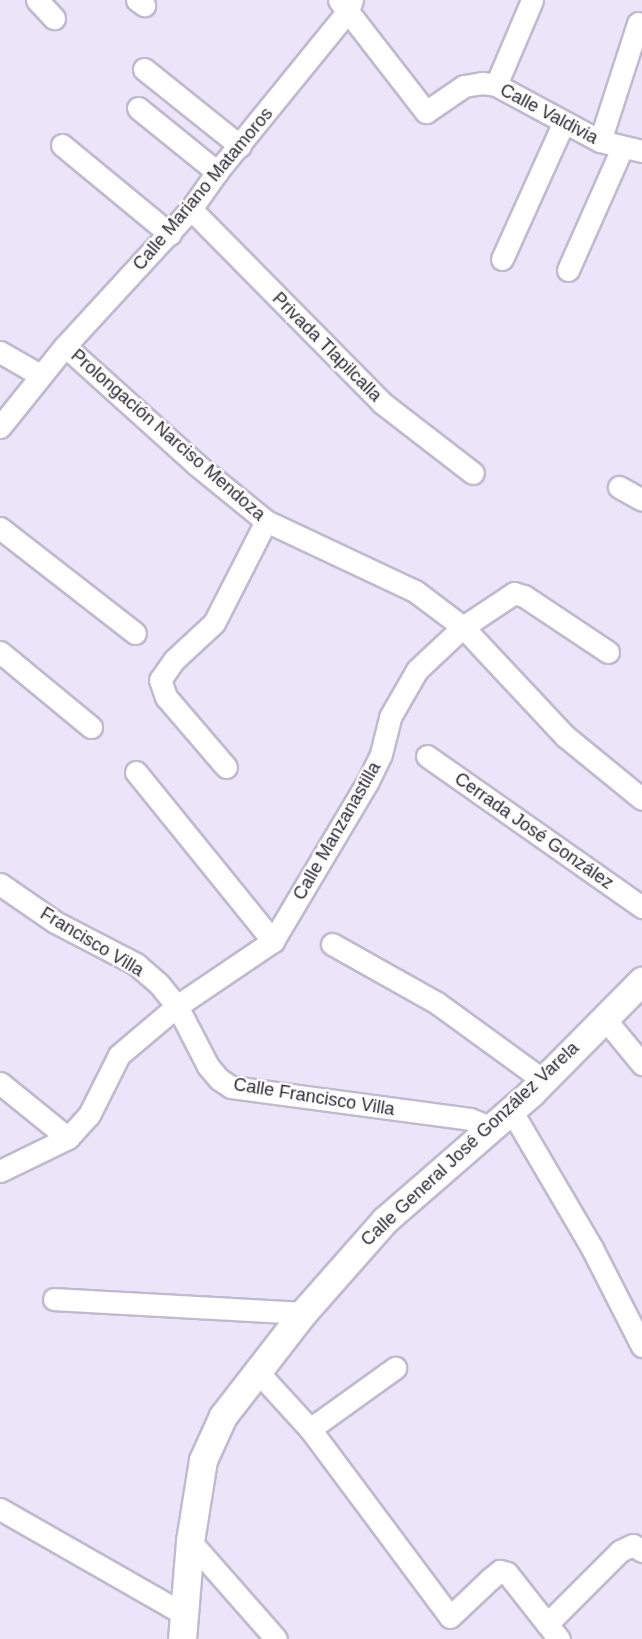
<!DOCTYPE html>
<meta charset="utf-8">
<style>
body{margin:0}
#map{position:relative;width:642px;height:1639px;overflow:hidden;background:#ebe5f9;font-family:Arial,sans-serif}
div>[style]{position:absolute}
.roads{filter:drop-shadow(2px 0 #bfbacd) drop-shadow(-2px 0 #bfbacd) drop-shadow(0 2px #bfbacd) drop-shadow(0 -2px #bfbacd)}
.minor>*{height:21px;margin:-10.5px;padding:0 10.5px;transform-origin:10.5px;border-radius:10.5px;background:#fff}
.tertiary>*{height:27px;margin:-13.5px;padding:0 13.5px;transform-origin:13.5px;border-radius:13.5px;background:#fff}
span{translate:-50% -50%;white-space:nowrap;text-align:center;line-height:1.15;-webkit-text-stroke:4.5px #fff;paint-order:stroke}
.street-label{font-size:18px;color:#2d2b33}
</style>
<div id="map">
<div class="roads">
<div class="minor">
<div style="left:37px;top:0;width:25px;rotate:47deg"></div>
<div style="left:137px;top:0;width:9px;rotate:36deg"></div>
<div style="left:339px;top:0;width:142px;rotate:52.2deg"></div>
<div style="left:426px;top:112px;width:46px;rotate:-34.4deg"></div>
<div style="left:464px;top:86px;width:18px;rotate:-9deg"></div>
<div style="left:482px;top:83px;width:14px;rotate:8deg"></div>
<div style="left:496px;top:85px;width:118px;rotate:28.3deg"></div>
<div style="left:600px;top:141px;width:43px;rotate:13.4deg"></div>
<div style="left:144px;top:69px;width:123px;rotate:38.7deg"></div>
<div style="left:496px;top:85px;width:92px;rotate:-67deg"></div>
<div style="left:138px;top:108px;width:102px;rotate:39deg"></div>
<div style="left:600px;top:141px;width:124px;rotate:-72.1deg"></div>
<div style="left:62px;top:145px;width:140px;rotate:39.5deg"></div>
<div style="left:191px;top:209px;width:271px;rotate:45.4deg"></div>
<div style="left:381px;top:402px;width:116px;rotate:37.7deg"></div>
<div style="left:502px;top:259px;width:150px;rotate:-65.7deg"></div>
<div style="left:568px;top:270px;width:133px;rotate:-66.1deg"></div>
<div style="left:65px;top:346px;width:178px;rotate:42deg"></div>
<div style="left:197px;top:465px;width:89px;rotate:39.1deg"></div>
<div style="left:266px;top:521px;width:165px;rotate:25.2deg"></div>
<div style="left:415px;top:591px;width:60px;rotate:36.9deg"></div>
<div style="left:463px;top:627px;width:149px;rotate:46.9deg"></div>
<div style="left:565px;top:736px;width:99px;rotate:39.3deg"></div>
<div style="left:0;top:352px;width:46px;rotate:29.9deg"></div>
<div style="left:0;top:427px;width:104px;rotate:-51.3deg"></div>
<div style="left:65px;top:346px;width:186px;rotate:-47.4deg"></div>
<div style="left:191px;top:209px;width:45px;rotate:-54.9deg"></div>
<div style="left:217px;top:172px;width:208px;rotate:-50.9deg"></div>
<div style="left:348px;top:11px;width:12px;rotate:-70deg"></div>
<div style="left:619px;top:487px;width:26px;rotate:29deg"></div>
<div style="left:0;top:528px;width:171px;rotate:37.9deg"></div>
<div style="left:0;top:652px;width:118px;rotate:39.5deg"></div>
<div style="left:427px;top:756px;width:263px;rotate:35.1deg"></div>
<div style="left:226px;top:767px;width:92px;rotate:-130.6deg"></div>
<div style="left:166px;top:697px;width:18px;rotate:-109deg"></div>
<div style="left:160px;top:680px;width:24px;rotate:-55deg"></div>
<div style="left:174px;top:660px;width:54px;rotate:-42.8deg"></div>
<div style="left:214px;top:623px;width:114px;rotate:-63deg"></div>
<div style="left:136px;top:772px;width:218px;rotate:51deg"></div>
<div style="left:0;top:884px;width:67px;rotate:34.6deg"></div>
<div style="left:55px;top:922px;width:91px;rotate:27.4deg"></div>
<div style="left:136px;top:964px;width:30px;rotate:41deg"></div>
<div style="left:159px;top:984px;width:28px;rotate:51deg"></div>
<div style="left:177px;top:1006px;width:68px;rotate:62.7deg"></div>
<div style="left:208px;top:1066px;width:17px;rotate:50deg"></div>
<div style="left:219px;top:1079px;width:14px;rotate:34deg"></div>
<div style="left:231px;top:1087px;width:241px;rotate:7.6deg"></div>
<div style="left:470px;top:1119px;width:24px;rotate:22deg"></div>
<div style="left:332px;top:944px;width:120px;rotate:29.3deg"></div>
<div style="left:437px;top:1003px;width:131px;rotate:36deg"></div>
<div style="left:604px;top:1018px;width:60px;rotate:50.4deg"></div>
<div style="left:0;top:1083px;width:87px;rotate:39deg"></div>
<div style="left:511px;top:1110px;width:160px;rotate:59.6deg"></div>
<div style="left:592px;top:1248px;width:110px;rotate:63deg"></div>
<div style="left:0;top:1171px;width:76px;rotate:-25.9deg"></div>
<div style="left:68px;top:1138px;width:31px;rotate:-48deg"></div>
<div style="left:89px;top:1115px;width:67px;rotate:-63.4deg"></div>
<div style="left:119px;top:1055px;width:76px;rotate:-40.2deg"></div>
<div style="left:177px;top:1006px;width:116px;rotate:-34.1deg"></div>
<div style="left:273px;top:941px;width:184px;rotate:-59.3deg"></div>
<div style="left:367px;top:783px;width:32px;rotate:-64deg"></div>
<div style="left:381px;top:754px;width:38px;rotate:-76deg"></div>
<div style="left:390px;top:717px;width:54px;rotate:-60.1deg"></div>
<div style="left:417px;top:670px;width:63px;rotate:-43.1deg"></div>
<div style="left:463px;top:627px;width:61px;rotate:-33.7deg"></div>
<div style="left:514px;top:593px;width:10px;rotate:17deg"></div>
<div style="left:524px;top:596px;width:101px;rotate:33.7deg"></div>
<div style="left:54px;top:1299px;width:249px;rotate:3.2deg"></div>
<div style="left:257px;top:1371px;width:79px;rotate:47.6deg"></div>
<div style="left:310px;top:1429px;width:234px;rotate:53.3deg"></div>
<div style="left:450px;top:1617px;width:55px;rotate:-43.5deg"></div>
<div style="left:490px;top:1579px;width:13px;rotate:-39deg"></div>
<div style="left:500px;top:1571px;width:7px;rotate:16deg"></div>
<div style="left:507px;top:1573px;width:84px;rotate:51.8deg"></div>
<div style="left:310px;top:1429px;width:105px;rotate:-35.7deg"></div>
<div style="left:0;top:1509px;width:214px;rotate:29.7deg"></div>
<div style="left:190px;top:1541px;width:130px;rotate:48.7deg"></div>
<div style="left:547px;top:1624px;width:103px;rotate:-45deg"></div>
<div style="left:620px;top:1551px;width:14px;rotate:-25deg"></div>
<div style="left:633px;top:1545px;width:11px;rotate:34deg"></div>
</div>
<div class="tertiary">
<div style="left:182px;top:1639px;width:98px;rotate:-85.3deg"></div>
<div style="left:190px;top:1541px;width:82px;rotate:-80.9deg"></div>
<div style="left:203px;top:1460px;width:48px;rotate:-65.6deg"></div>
<div style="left:223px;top:1416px;width:130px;rotate:-52.2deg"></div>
<div style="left:303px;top:1313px;width:124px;rotate:-48.6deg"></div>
<div style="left:385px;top:1220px;width:194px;rotate:-41deg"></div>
<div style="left:531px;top:1093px;width:158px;rotate:-45.3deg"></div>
</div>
</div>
<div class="street-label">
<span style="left:549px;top:114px;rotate:28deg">Calle Valdivia</span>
<span style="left:203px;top:189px;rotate:-50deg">Calle Mariano Matamoros</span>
<span style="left:327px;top:347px;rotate:45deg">Privada Tlapilcalla</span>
<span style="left:168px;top:435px;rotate:41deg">Prolongación Narciso Mendoza</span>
<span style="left:337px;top:831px;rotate:-60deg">Calle Manzanastilla</span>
<span style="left:534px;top:831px;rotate:35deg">Cerrada José González</span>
<span style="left:92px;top:942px;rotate:31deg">Francisco Villa</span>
<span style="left:314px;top:1097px;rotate:9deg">Calle Francisco Villa</span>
<span style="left:470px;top:1144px;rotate:-43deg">Calle General José González Varela</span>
</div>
</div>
